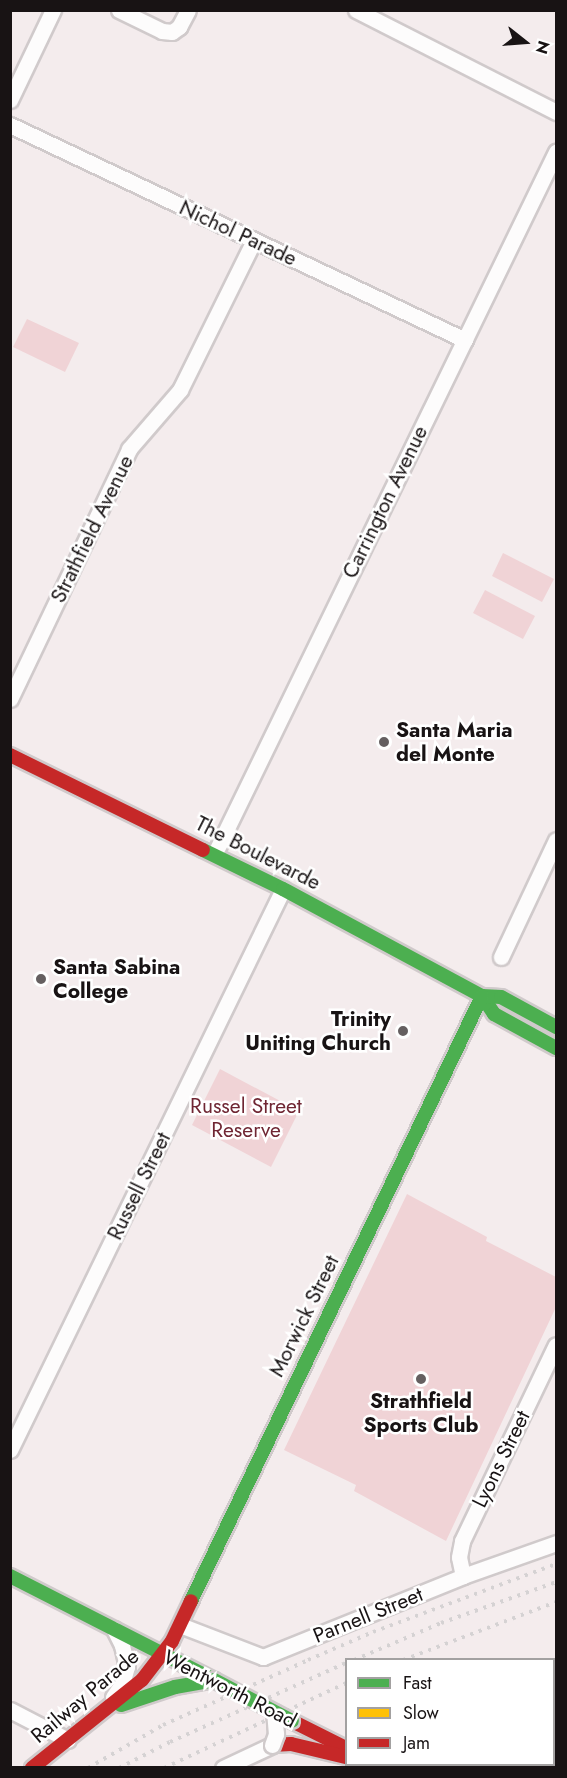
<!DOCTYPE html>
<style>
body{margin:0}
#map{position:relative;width:567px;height:1778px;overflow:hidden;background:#f4eced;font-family:Jost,sans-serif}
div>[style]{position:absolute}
.green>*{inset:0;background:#f0d3d6}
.roads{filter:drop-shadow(2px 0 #d0cacb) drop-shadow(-2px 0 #d0cacb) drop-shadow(0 2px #d0cacb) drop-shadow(0 -2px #d0cacb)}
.street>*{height:15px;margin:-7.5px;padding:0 7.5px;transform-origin:7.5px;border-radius:7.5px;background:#fdfcfc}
.fast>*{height:14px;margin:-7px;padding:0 7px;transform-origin:7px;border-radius:7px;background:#4caf50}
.slow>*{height:14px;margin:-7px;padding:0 7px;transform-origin:7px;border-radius:7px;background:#ffc107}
.jam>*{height:14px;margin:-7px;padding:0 7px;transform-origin:7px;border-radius:7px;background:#c62828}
.rail>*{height:4px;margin-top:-2px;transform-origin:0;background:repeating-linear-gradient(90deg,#d5d2d3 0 3px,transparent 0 9px)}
.bridges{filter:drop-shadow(2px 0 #d0cacb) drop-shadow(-2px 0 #d0cacb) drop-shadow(0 2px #d0cacb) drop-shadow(0 -2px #d0cacb)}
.street-bridge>*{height:15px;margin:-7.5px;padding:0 7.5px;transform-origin:7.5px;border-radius:7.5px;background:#fdfcfc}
.fast-bridge>*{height:14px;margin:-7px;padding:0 7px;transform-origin:7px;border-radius:7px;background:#4caf50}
.dots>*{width:16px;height:16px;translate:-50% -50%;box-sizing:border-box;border:3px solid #fff;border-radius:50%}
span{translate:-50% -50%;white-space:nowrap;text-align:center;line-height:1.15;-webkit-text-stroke:5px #fff;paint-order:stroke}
.street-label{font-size:21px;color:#181314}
.poi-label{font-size:21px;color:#181314;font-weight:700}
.left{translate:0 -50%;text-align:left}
.right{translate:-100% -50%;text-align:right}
.park-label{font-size:21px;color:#6f2633}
.frame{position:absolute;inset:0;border:12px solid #181314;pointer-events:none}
.legend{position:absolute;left:345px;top:1658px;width:210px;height:108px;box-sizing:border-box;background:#fff;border:2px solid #a3a1a1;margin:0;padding:8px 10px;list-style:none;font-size:18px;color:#181314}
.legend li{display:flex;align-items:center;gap:12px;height:30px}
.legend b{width:30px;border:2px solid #a3a1a1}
.north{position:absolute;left:495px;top:12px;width:60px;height:60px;-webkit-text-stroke:4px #fff;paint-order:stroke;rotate:107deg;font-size:16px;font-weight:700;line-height:24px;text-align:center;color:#181314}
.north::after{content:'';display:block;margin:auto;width:21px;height:27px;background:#181314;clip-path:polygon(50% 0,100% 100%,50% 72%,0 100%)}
</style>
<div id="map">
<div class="green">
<div style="clip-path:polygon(27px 319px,79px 343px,65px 372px,13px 347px)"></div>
<div style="clip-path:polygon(503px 553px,554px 579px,542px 602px,492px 576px)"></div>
<div style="clip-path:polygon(485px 590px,535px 616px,523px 639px,473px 613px)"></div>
<div style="clip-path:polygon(220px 1069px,299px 1111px,271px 1167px,192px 1125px)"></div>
<div style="clip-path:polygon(407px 1194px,487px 1237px,486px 1241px,556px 1277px,556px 1307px,446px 1541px,354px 1491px,356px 1485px,284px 1450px)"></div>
</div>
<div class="roads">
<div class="street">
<div style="left:119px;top:10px;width:48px;rotate:26deg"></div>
<div style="left:162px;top:31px;width:10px;rotate:6deg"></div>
<div style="left:172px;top:32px;width:9px;rotate:-36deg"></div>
<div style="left:179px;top:27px;width:19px;rotate:-62deg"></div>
<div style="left:356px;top:10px;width:225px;rotate:27deg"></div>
<div style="left:10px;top:100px;width:100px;rotate:-64.5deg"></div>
<div style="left:10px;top:125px;width:503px;rotate:25.29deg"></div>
<div style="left:10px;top:699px;width:277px;rotate:-64.5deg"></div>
<div style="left:129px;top:449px;width:78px;rotate:-49.2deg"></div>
<div style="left:180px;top:390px;width:167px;rotate:-63.7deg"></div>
<div style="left:215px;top:853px;width:780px;rotate:-64.06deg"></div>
<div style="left:501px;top:957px;width:129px;rotate:-64.8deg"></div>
<div style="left:10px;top:1450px;width:624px;rotate:-64.05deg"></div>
<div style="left:463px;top:1576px;width:19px;rotate:-102deg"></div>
<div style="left:459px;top:1557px;width:16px;rotate:-79deg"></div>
<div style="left:462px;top:1541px;width:217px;rotate:-64.4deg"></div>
<div style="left:180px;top:1625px;width:89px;rotate:21.1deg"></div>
<div style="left:263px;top:1657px;width:216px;rotate:-22deg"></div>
<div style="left:463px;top:1576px;width:99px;rotate:-19.5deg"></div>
<div style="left:113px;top:1697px;width:16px;rotate:-55deg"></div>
<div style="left:122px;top:1684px;width:18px;rotate:-74deg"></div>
<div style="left:127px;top:1667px;width:23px;rotate:-103deg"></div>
<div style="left:122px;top:1645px;width:18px;rotate:-117deg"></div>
<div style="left:10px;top:1710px;width:65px;rotate:27.3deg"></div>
<div style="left:223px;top:1768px;width:54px;rotate:-25.1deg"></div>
<div style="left:503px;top:1768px;width:4px;rotate:-63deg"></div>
</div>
<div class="fast">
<div style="left:203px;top:850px;width:89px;rotate:26deg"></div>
<div style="left:283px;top:889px;width:226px;rotate:28.3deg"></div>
<div style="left:482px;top:996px;width:22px;rotate:56deg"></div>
<div style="left:494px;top:1014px;width:71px;rotate:28.7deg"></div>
<div style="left:482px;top:996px;width:19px;rotate:3deg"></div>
<div style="left:501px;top:997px;width:63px;rotate:28.6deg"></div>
<div style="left:10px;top:1576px;width:229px;rotate:27deg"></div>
<div style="left:191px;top:1601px;width:671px;rotate:-64.31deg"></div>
<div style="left:121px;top:1705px;width:57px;rotate:-18.4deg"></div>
<div style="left:175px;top:1687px;width:40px;rotate:-10deg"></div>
</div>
<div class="slow">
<div style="left:378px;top:1764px;width:7px;rotate:34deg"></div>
</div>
<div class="jam">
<div style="left:10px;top:755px;width:215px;rotate:26.2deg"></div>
<div style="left:292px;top:1721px;width:58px;rotate:26.6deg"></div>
<div style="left:272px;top:1745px;width:19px;rotate:-3deg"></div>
<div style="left:291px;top:1744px;width:57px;rotate:13.3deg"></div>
<div style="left:32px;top:1768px;width:141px;rotate:-38.7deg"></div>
<div style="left:142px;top:1680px;width:49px;rotate:-52.4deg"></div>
<div style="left:172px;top:1641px;width:44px;rotate:-64.6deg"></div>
</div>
</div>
<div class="rail">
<div style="left:354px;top:1660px;width:95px;rotate:-23deg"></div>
<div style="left:441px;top:1623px;width:122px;rotate:-19.6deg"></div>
<div style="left:403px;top:1660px;width:164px;rotate:-20.8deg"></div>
<div style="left:88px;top:1768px;width:86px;rotate:-29.8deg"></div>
<div style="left:163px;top:1725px;width:159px;rotate:-24.1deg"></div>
<div style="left:308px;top:1660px;width:71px;rotate:-23.3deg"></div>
<div style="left:373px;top:1632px;width:195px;rotate:-20.4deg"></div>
<div style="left:119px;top:1768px;width:57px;rotate:-27deg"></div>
<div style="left:170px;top:1742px;width:193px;rotate:-24.2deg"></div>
<div style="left:164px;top:1768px;width:201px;rotate:-25deg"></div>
</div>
<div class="bridges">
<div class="street-bridge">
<div style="left:272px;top:1745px;width:12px;rotate:-70deg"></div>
<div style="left:276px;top:1734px;width:22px;rotate:-95deg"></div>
</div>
<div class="fast-bridge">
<div style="left:214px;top:1680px;width:88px;rotate:27.7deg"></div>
</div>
</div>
<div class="dots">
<div style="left:384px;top:742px;background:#655f60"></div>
<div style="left:41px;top:979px;background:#655f60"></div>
<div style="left:403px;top:1031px;background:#655f60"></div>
<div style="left:421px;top:1379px;background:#655f60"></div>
</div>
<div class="street-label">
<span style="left:238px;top:233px;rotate:25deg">Nichol Parade</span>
<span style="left:385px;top:502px;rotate:-64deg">Carrington Avenue</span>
<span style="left:92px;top:529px;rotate:-64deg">Strathfield Avenue</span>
<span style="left:258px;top:853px;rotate:27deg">The Boulevarde</span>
<span style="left:139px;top:1186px;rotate:-64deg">Russell Street</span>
<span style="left:304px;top:1316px;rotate:-64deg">Morwick Street</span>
<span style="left:501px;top:1459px;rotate:-64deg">Lyons Street</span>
<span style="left:368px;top:1615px;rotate:-22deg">Parnell Street</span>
<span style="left:230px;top:1689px;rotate:27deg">Wentworth Road</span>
<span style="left:85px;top:1696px;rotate:-40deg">Railway Parade</span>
</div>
<div class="poi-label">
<span class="left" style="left:396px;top:742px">Santa Maria<br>del Monte</span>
<span class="left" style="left:53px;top:979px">Santa Sabina<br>College</span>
<span class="right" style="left:391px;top:1031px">Trinity<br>Uniting Church</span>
<span style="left:421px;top:1413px">Strathfield<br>Sports Club</span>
</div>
<div class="park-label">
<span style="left:246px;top:1118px">Russel Street<br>Reserve</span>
</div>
<div class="frame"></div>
<ul class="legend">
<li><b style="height:8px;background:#4caf50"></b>Fast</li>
<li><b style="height:8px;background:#ffc107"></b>Slow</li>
<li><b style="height:8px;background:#c62828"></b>Jam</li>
</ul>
<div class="north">N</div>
</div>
